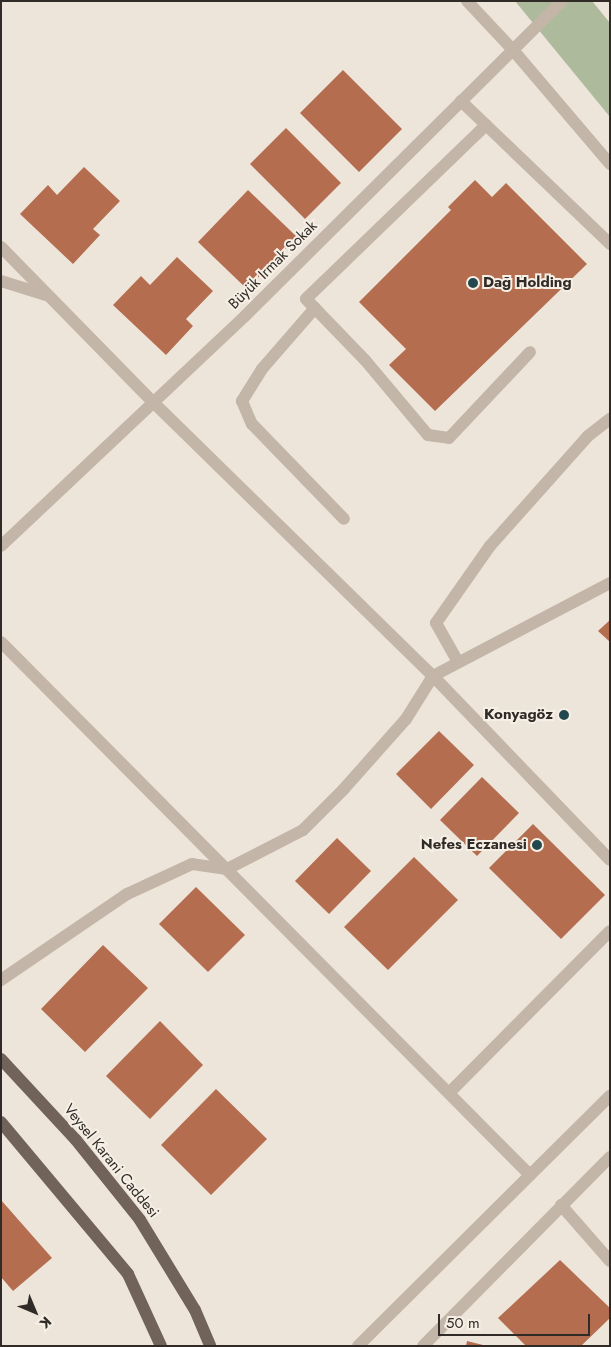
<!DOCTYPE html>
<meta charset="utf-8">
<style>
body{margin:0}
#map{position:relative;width:611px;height:1347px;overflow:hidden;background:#ede5da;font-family:Jost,sans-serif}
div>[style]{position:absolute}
.green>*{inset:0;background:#aeba9c}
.building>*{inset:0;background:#b56d50}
.minor>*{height:12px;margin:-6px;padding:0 6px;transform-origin:6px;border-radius:6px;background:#c3b6a8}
.major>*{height:12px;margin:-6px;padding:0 6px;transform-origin:6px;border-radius:6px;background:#71635a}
.dots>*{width:14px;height:14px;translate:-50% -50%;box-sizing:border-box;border:2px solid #f6efe5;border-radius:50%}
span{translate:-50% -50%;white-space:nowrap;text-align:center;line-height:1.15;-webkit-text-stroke:4px #f6efe5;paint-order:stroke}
.street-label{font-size:15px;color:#312b27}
.poi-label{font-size:15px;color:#312b27;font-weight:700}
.left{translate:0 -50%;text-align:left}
.right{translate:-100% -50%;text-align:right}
.frame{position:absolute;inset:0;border:2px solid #312b27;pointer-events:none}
.north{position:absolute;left:10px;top:1287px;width:50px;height:50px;-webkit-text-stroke:4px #f6efe5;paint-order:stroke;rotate:135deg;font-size:14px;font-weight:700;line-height:20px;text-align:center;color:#312b27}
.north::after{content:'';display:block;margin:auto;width:18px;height:22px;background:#312b27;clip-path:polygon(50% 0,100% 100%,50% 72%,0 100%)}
.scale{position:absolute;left:438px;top:1314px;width:152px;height:22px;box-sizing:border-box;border:2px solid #312b27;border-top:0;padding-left:6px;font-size:15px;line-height:18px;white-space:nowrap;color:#312b27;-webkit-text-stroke:4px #f6efe5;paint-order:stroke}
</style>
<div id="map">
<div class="green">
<div style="clip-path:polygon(515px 1px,592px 1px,610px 23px,610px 117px)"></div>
</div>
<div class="building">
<div style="clip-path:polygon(343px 70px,402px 129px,359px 172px,300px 113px)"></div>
<div style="clip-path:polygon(286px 128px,341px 183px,305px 219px,250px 164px)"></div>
<div style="clip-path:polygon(84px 167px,120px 201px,93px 229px,100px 235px,73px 264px,20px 214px,48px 185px,57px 195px)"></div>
<div style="clip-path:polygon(475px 180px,492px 197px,506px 183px,587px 264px,435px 411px,389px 365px,406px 349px,359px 302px,451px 210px,448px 207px)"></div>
<div style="clip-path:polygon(248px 190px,297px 237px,247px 289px,198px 242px)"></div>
<div style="clip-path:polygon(177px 257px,213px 291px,186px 319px,193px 326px,166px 355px,113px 305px,141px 276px,150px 285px)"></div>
<div style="clip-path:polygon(610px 620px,610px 642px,598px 631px)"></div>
<div style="clip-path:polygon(439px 731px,474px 765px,431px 809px,396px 774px)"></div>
<div style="clip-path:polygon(482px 777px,519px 813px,477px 856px,440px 820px)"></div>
<div style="clip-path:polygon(533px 824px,605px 895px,561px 939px,489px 868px)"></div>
<div style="clip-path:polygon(337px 838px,371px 871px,329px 914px,295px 881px)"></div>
<div style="clip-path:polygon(414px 857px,458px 900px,388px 970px,344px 927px)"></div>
<div style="clip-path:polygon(196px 887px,245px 935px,208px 972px,159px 924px)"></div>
<div style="clip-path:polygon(103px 945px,148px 988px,85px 1052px,41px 1009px)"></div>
<div style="clip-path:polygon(160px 1021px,203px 1065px,150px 1119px,106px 1076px)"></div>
<div style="clip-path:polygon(216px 1089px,267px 1139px,211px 1195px,161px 1145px)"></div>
<div style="clip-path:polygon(1px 1200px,52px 1258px,13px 1291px,1px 1277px)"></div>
<div style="clip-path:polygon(560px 1260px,610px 1308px,610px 1318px,581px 1346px,526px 1346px,498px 1318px)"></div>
<div style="clip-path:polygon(467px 1341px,483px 1345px,483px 1346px,466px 1346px)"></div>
</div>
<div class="minor">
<div style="left:467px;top:1px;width:67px;rotate:46.8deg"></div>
<div style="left:513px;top:50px;width:150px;rotate:49.6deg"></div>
<div style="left:461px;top:101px;width:207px;rotate:43.8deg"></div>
<div style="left:486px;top:125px;width:250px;rotate:136deg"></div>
<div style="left:306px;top:299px;width:85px;rotate:46deg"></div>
<div style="left:365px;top:360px;width:98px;rotate:50deg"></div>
<div style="left:428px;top:435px;width:21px;rotate:8deg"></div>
<div style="left:449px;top:438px;width:118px;rotate:-46.7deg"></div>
<div style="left:1px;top:247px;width:217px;rotate:45.6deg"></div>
<div style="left:153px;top:402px;width:392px;rotate:44.4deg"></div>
<div style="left:433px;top:676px;width:51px;rotate:122.1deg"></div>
<div style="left:406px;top:719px;width:95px;rotate:131.6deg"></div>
<div style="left:343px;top:790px;width:57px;rotate:135deg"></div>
<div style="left:303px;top:830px;width:85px;rotate:152.8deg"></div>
<div style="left:227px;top:869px;width:35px;rotate:-172deg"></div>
<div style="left:192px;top:864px;width:72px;rotate:155.2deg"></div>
<div style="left:127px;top:894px;width:153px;rotate:145.7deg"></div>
<div style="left:1px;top:281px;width:47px;rotate:17.3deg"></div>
<div style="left:315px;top:308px;width:81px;rotate:131deg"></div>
<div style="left:262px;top:369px;width:38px;rotate:122deg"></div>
<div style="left:242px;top:401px;width:25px;rotate:67deg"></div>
<div style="left:252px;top:424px;width:132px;rotate:45.9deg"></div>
<div style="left:1px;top:546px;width:335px;rotate:-43.3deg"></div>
<div style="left:245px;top:316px;width:447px;rotate:-44.8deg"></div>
<div style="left:610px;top:583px;width:200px;rotate:152.3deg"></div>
<div style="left:433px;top:676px;width:255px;rotate:46.1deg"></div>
<div style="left:1px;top:642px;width:751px;rotate:45.22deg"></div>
<div style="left:458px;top:662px;width:45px;rotate:-119.4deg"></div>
<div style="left:436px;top:623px;width:94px;rotate:-55deg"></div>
<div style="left:490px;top:546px;width:147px;rotate:-48.3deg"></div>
<div style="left:588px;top:436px;width:28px;rotate:-38deg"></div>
<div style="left:449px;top:1093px;width:228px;rotate:-45.2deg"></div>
<div style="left:561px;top:1205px;width:74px;rotate:48.8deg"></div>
<div style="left:358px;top:1346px;width:355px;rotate:-44.8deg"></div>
<div style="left:423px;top:1346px;width:266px;rotate:-45.3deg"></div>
</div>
<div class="major">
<div style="left:1px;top:1059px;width:110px;rotate:47.2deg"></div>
<div style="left:76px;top:1140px;width:102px;rotate:51.3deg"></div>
<div style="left:140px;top:1220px;width:105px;rotate:58.6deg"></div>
<div style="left:195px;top:1310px;width:39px;rotate:67deg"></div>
<div style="left:1px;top:1122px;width:198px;rotate:50.1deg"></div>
<div style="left:128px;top:1274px;width:79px;rotate:65.4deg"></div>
</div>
<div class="dots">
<div style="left:473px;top:283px;background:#22484d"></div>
<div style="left:564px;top:715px;background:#22484d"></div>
<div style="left:537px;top:845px;background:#22484d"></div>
</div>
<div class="street-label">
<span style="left:273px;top:265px;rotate:-45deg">Büyük Irmak Sokak</span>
<span style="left:111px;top:1161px;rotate:51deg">Veysel Karani Caddesi</span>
</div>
<div class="poi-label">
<span class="left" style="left:483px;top:283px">Dağ Holding</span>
<span class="right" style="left:553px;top:715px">Konyagöz</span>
<span class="right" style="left:527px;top:845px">Nefes Eczanesi</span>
</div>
<div class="frame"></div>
<div class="north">K</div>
<div class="scale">50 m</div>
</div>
